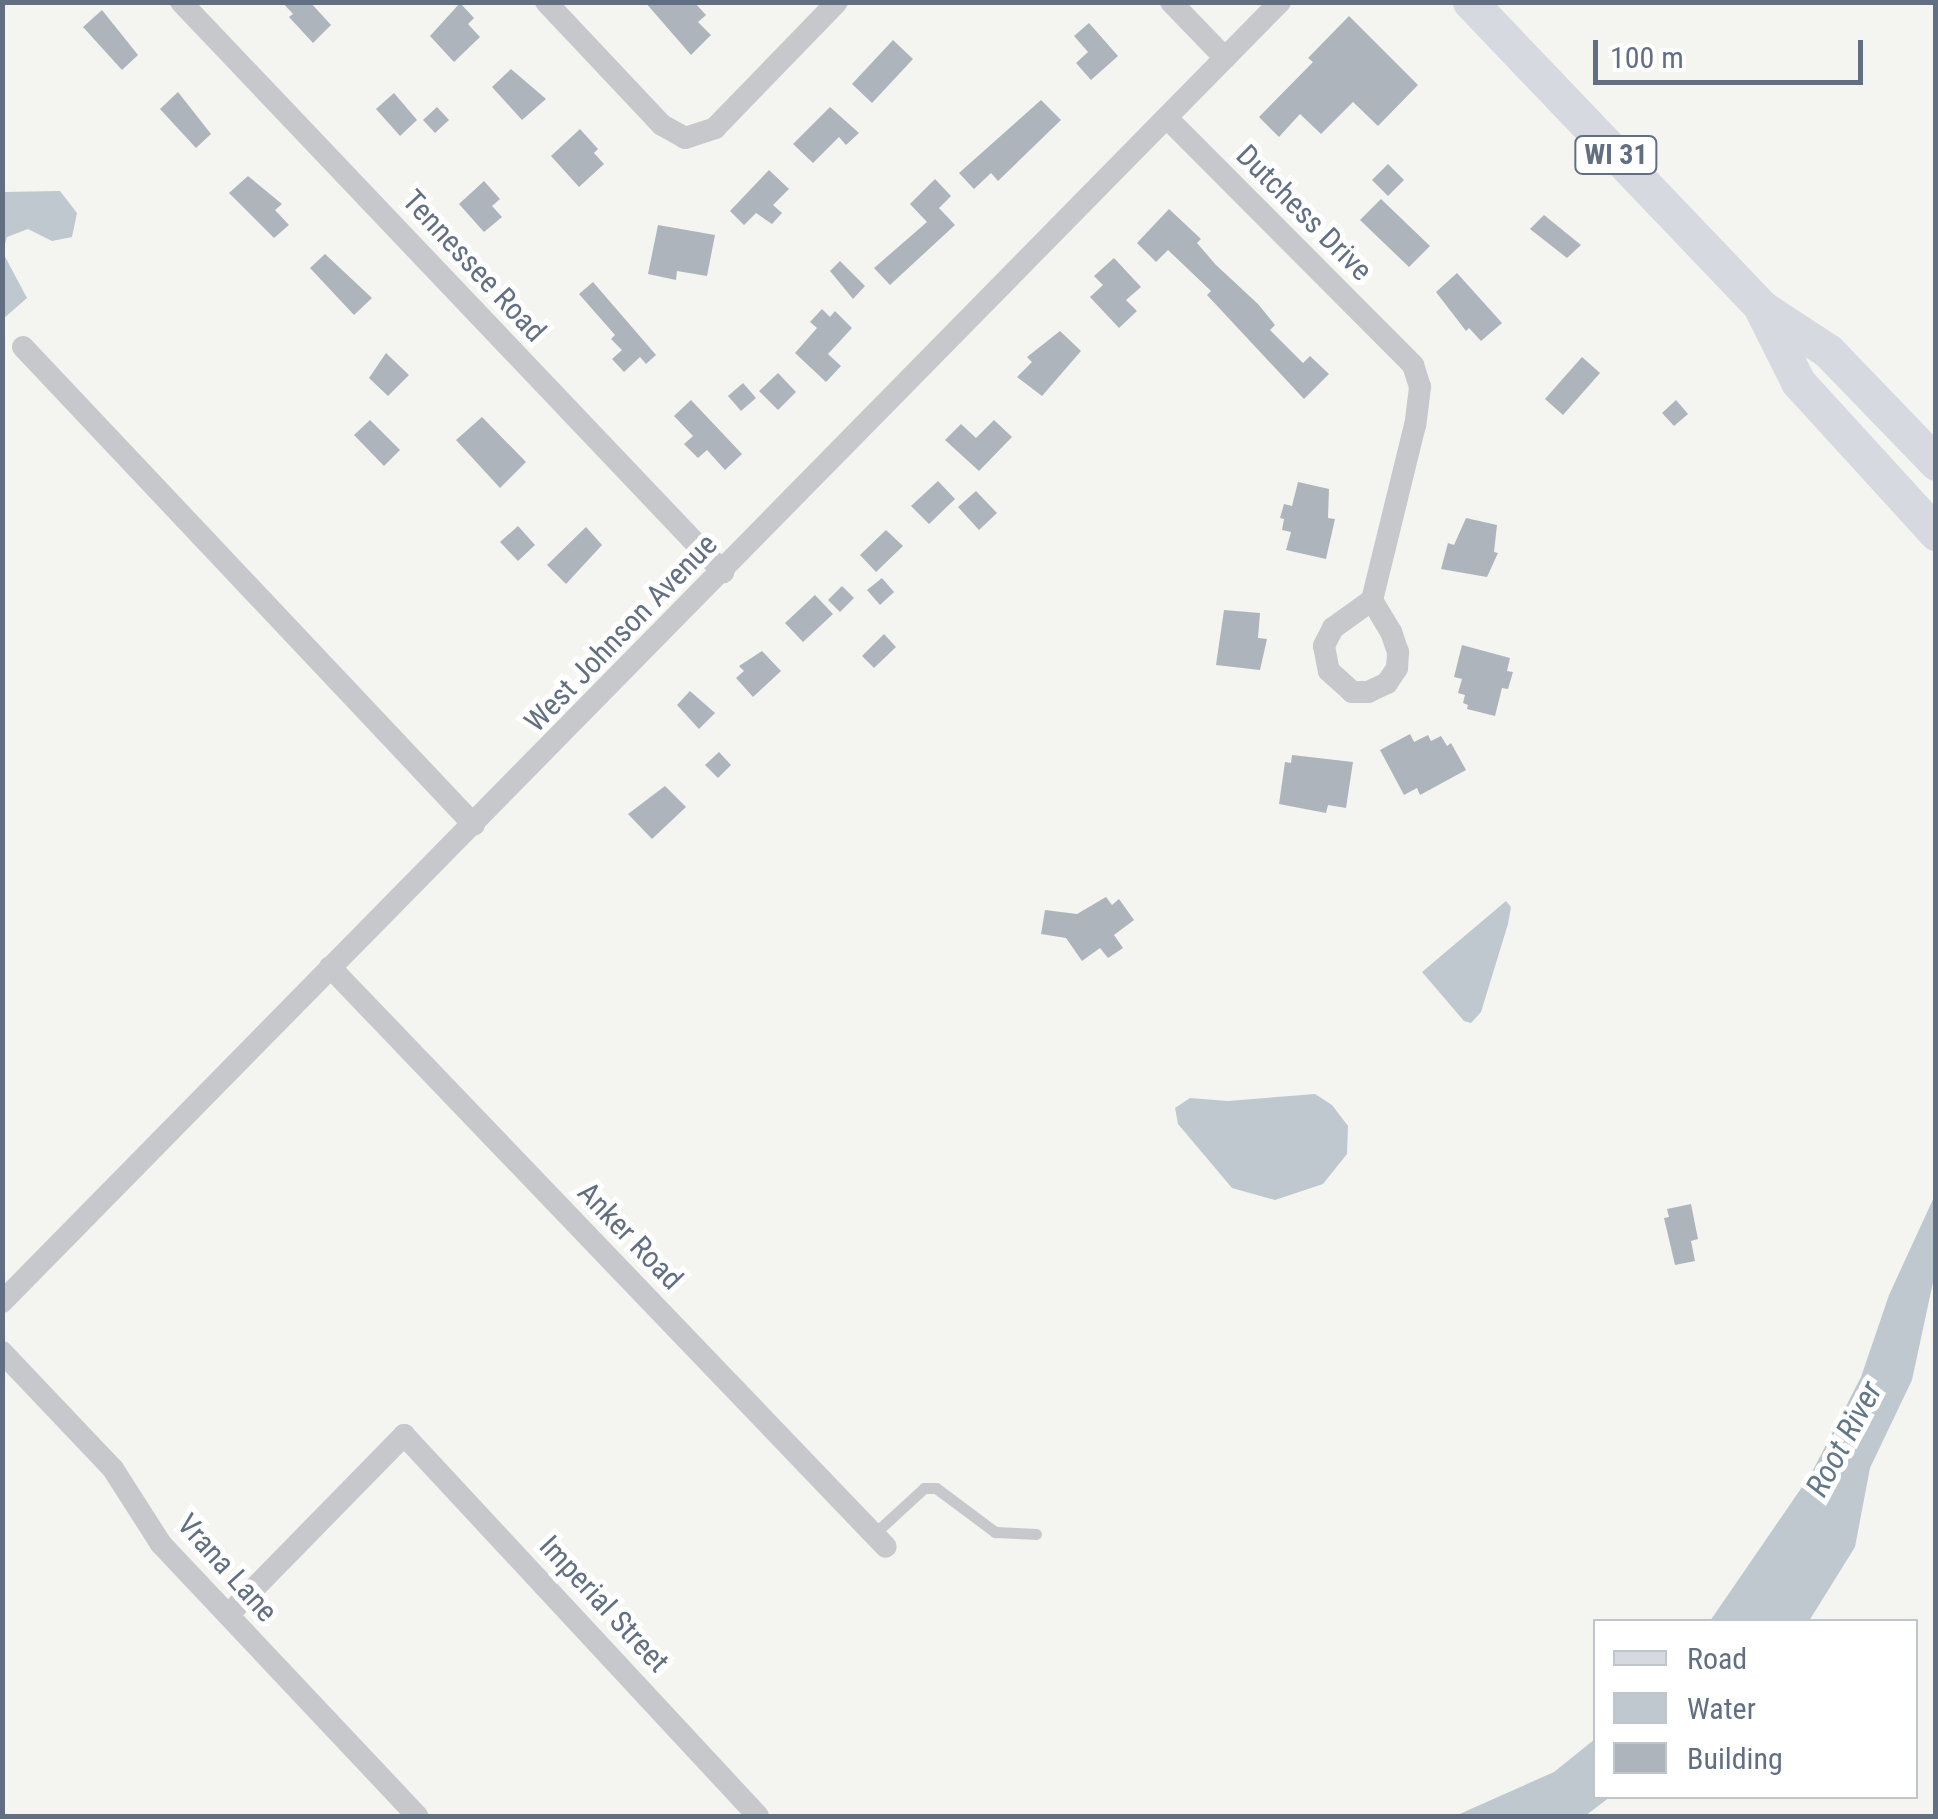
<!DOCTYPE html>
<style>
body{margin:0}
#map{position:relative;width:1938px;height:1819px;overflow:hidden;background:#f4f5f0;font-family:"Roboto Condensed",sans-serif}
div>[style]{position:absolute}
.water>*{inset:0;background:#bfc8cf}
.building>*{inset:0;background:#aeb4bb}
.lane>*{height:11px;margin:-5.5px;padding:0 5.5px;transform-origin:5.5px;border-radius:5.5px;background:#c6c8cc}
.street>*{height:22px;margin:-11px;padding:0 11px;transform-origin:11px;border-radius:11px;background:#c6c8cc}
.primary>*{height:35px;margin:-17.5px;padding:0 17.5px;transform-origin:17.5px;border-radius:17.5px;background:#d6d9df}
span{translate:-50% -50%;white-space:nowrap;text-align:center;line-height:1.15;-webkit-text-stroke:10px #fff;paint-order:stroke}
.shield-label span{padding:2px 8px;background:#fff;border:2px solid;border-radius:8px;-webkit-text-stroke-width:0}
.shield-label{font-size:28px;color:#626f83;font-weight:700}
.street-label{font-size:30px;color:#626f83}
.water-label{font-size:32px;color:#627788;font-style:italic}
.frame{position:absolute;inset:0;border:5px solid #626f83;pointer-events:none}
.legend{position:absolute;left:1593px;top:1619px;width:325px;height:180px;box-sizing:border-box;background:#fff;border:2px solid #c0c5cd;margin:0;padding:12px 18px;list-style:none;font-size:30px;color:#626f83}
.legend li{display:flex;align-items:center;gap:20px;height:50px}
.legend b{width:50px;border:2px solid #c0c5cd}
.scale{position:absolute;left:1593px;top:40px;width:270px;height:45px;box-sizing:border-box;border:5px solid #626f83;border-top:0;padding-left:12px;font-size:30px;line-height:35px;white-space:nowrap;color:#626f83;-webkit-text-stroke:8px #fff;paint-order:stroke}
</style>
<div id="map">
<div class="water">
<div style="clip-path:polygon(60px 191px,77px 213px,72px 237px,52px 241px,28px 229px,7px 237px,3px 251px,3px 192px)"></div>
<div style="clip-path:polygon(3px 253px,27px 298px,3px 319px,2px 319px)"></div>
<div style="clip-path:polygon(1506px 901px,1511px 907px,1508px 924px,1481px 1012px,1471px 1023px,1464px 1021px,1422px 972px)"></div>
<div style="clip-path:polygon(1315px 1094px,1332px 1105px,1348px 1126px,1347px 1154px,1323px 1184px,1275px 1200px,1232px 1188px,1178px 1124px,1175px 1108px,1190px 1098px,1228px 1101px)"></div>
<div style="clip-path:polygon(1935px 1195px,1935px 1273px,1912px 1380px,1870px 1468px,1855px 1547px,1809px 1621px,1710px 1621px,1811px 1474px,1861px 1377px,1889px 1295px)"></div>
<div style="clip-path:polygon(1595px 1739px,1596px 1796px,1610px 1797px,1585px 1816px,1455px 1816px,1554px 1772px)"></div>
</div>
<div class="building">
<div style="clip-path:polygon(282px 2px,310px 2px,331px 25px,313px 43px,289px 17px,293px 14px)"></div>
<div style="clip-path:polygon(645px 2px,694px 2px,706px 15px,698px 22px,711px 35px,691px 55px)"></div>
<div style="clip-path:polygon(460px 3px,474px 18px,468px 24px,480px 37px,454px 62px,430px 36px)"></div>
<div style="clip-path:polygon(102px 10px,138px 55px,122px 70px,83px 27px)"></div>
<div style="clip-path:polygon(1349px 16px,1418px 85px,1378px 126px,1353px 102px,1321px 134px,1300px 114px,1279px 137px,1259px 117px,1313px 62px,1308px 58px)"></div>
<div style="clip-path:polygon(1089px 23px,1118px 56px,1091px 80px,1076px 63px,1088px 52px,1074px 36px)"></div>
<div style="clip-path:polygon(893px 40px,913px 59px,872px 103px,852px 84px)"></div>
<div style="clip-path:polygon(511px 69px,546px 99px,522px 120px,492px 87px)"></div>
<div style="clip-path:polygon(178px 92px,211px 134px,196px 148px,160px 109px)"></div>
<div style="clip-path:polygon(394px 93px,417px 120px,400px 136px,376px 109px)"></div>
<div style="clip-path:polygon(1041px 100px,1061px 120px,998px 181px,991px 173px,974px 189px,959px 173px)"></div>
<div style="clip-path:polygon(437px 107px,449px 120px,435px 133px,423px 120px)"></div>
<div style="clip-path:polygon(830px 107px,859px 133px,846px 145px,839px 137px,813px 163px,793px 144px)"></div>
<div style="clip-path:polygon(580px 129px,598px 149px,594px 153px,604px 164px,579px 187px,551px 156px)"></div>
<div style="clip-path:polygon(1388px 164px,1404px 180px,1388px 196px,1372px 180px)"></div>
<div style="clip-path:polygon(769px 170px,789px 189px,773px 205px,782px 213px,772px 224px,756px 213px,744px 225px,730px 211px)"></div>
<div style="clip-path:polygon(248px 176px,282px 204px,275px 210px,289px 225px,274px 238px,229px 193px)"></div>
<div style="clip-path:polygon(935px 179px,951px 196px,939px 208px,955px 225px,890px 285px,874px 268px,927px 222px,910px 204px)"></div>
<div style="clip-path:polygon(484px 181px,500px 199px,492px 206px,502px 217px,484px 232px,459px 204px)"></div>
<div style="clip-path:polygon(1381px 199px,1430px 246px,1409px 267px,1360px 220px)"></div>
<div style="clip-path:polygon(1169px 209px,1201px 239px,1197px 243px,1216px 265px,1258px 304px,1275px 325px,1270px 330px,1303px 363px,1310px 356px,1329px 374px,1304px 399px,1207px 295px,1211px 291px,1168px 250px,1156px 262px,1137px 243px)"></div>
<div style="clip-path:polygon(1544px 215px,1581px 245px,1567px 258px,1530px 229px)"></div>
<div style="clip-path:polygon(658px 225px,715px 235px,707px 276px,677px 271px,676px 280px,648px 274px)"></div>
<div style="clip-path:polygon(325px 254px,372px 298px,354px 315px,310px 268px)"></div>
<div style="clip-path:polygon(1114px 258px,1141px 287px,1126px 300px,1137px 311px,1119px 328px,1090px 297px,1103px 285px,1094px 276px)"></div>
<div style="clip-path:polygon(840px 261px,865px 286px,853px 299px,830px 271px)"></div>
<div style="clip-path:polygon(1457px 273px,1502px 323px,1481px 341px,1469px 328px,1466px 331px,1436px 292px)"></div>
<div style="clip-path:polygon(593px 282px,656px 355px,646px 364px,640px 357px,624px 372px,612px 359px,622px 350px,611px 339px,615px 335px,579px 294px)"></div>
<div style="clip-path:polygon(822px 309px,830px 317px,835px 311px,852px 328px,828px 354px,841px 366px,826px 382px,795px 353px,817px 328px,810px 322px)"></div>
<div style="clip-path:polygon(1060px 331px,1081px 351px,1042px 396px,1017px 377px,1032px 362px,1027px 357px)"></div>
<div style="clip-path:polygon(386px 353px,409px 375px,388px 396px,369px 378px)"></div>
<div style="clip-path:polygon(1582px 357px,1600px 373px,1563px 415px,1545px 399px)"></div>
<div style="clip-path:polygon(778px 373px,796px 392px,778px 410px,759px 391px)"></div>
<div style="clip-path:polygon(743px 383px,756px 398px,741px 411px,728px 396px)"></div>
<div style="clip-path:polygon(691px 400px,742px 454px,725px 470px,707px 450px,698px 458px,684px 444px,693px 436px,674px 416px)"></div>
<div style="clip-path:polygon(1676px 400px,1688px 414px,1674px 426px,1662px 413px)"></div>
<div style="clip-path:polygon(482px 417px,526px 462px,500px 488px,456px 440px)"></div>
<div style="clip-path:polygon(370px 420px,400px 450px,384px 466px,354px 435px)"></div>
<div style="clip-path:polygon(994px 420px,1012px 437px,979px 471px,945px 440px,961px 424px,976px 438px)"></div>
<div style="clip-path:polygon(938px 481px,955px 499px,929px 524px,911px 506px)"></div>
<div style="clip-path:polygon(1298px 482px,1329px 489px,1328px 518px,1335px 519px,1326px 559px,1286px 550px,1291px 532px,1282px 530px,1284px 519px,1280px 518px,1284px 504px,1292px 506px)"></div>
<div style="clip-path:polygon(976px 491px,997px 513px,979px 530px,958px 507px)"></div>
<div style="clip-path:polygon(1466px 518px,1497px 525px,1494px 552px,1498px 553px,1487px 577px,1441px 569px,1448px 543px,1454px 545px)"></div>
<div style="clip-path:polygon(518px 526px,535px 545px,518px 561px,500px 542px)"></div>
<div style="clip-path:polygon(586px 527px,602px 545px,566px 584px,547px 565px)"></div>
<div style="clip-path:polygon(886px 530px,903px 546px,876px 572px,860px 555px)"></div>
<div style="clip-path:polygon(882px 578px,894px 592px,880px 605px,867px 590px)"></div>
<div style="clip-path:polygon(842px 586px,854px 598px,840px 612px,828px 600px)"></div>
<div style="clip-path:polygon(815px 595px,833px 614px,803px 642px,785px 623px)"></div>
<div style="clip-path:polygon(1224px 610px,1260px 613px,1258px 638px,1267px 639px,1260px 670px,1216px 665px)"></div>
<div style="clip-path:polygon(884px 634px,896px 647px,874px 668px,862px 656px)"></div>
<div style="clip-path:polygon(1462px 645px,1510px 658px,1507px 671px,1513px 672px,1508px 689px,1502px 688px,1495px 716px,1467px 709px,1468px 705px,1463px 703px,1465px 695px,1458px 693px,1462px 679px,1454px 677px)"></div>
<div style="clip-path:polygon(762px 651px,781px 671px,753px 697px,736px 678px,744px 671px,739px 666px)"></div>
<div style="clip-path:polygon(690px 691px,715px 713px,699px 729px,677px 705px)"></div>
<div style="clip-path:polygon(1410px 734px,1414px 742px,1428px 735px,1431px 741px,1441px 736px,1447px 746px,1451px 743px,1466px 770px,1420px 795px,1417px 788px,1404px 795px,1380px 750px)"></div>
<div style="clip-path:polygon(719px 752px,731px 765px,718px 778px,705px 765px)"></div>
<div style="clip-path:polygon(1292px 755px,1353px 762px,1346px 808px,1328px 805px,1326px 813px,1279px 804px,1285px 762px,1291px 763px)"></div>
<div style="clip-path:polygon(665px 786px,686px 807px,652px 839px,628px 814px)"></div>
<div style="clip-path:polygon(1106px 897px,1112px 905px,1119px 899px,1134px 920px,1114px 935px,1123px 948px,1108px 958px,1100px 948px,1082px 961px,1066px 938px,1041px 934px,1045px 910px,1077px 914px)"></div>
<div style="clip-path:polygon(1691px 1204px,1698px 1239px,1691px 1241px,1695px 1261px,1675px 1265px,1664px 1218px,1669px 1217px,1667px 1209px)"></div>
</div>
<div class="lane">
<div style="left:874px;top:1534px;width:68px;rotate:-42.6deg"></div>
<div style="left:924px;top:1488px;width:12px"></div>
<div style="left:936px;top:1488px;width:74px;rotate:36.7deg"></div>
<div style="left:995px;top:1532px;width:41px;rotate:2.8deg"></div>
</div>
<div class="street">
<div style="left:181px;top:2px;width:787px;rotate:46.44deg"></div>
<div style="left:546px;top:2px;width:169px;rotate:46.7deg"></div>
<div style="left:662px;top:125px;width:26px;rotate:29deg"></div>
<div style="left:685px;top:138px;width:32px;rotate:-18deg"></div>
<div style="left:715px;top:128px;width:175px;rotate:-45.9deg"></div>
<div style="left:1171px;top:2px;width:78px;rotate:46deg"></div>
<div style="left:1167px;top:118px;width:349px;rotate:45.1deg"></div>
<div style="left:1413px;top:365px;width:23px;rotate:72deg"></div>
<div style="left:1420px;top:387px;width:38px;rotate:97deg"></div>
<div style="left:1415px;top:425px;width:180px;rotate:103.8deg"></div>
<div style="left:1372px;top:600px;width:48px;rotate:144.3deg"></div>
<div style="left:1333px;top:628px;width:20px;rotate:117deg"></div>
<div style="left:1324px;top:646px;width:25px;rotate:79deg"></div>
<div style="left:1329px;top:671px;width:31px;rotate:42deg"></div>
<div style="left:1352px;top:692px;width:16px"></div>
<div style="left:1368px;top:692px;width:21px;rotate:-25deg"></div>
<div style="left:1387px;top:683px;width:18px;rotate:-56deg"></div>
<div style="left:1397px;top:668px;width:16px;rotate:-86deg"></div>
<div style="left:1398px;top:652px;width:21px;rotate:-109deg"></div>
<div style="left:1391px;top:632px;width:37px;rotate:-121deg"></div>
<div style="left:23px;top:347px;width:657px;rotate:46.66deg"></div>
<div style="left:330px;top:967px;width:803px;rotate:46.21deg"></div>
<div style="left:2px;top:1302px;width:1823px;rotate:-45.49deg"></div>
<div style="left:2px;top:1352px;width:161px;rotate:46.5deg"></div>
<div style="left:113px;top:1469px;width:89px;rotate:57.4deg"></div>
<div style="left:161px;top:1544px;width:374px;rotate:46.7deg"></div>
<div style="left:228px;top:1615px;width:252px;rotate:-45.6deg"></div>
<div style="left:404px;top:1435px;width:520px;rotate:47.1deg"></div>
</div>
<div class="primary">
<div style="left:1470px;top:2px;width:422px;rotate:46.3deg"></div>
<div style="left:1761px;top:307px;width:80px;rotate:33.3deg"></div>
<div style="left:1828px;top:351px;width:156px;rotate:46deg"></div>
<div style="left:1761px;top:308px;width:83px;rotate:63.4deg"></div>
<div style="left:1798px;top:382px;width:205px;rotate:47.6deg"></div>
</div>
<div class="shield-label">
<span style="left:1616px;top:155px">WI 31</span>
</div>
<div class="street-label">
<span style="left:1304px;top:213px;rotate:45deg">Dutchess Drive</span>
<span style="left:474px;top:266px;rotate:47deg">Tennessee Road</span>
<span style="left:621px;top:633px;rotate:-46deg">West Johnson Avenue</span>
<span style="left:630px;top:1236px;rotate:46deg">Anker Road</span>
<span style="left:227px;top:1568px;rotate:48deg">Vrana Lane</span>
<span style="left:604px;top:1604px;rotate:47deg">Imperial Street</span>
</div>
<div class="water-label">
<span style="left:1844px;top:1439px;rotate:-62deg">Root River</span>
</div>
<div class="frame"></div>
<ul class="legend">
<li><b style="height:12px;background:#d6d9df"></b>Road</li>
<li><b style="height:28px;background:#bfc8cf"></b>Water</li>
<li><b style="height:28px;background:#aeb4bb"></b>Building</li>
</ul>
<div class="scale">100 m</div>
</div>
